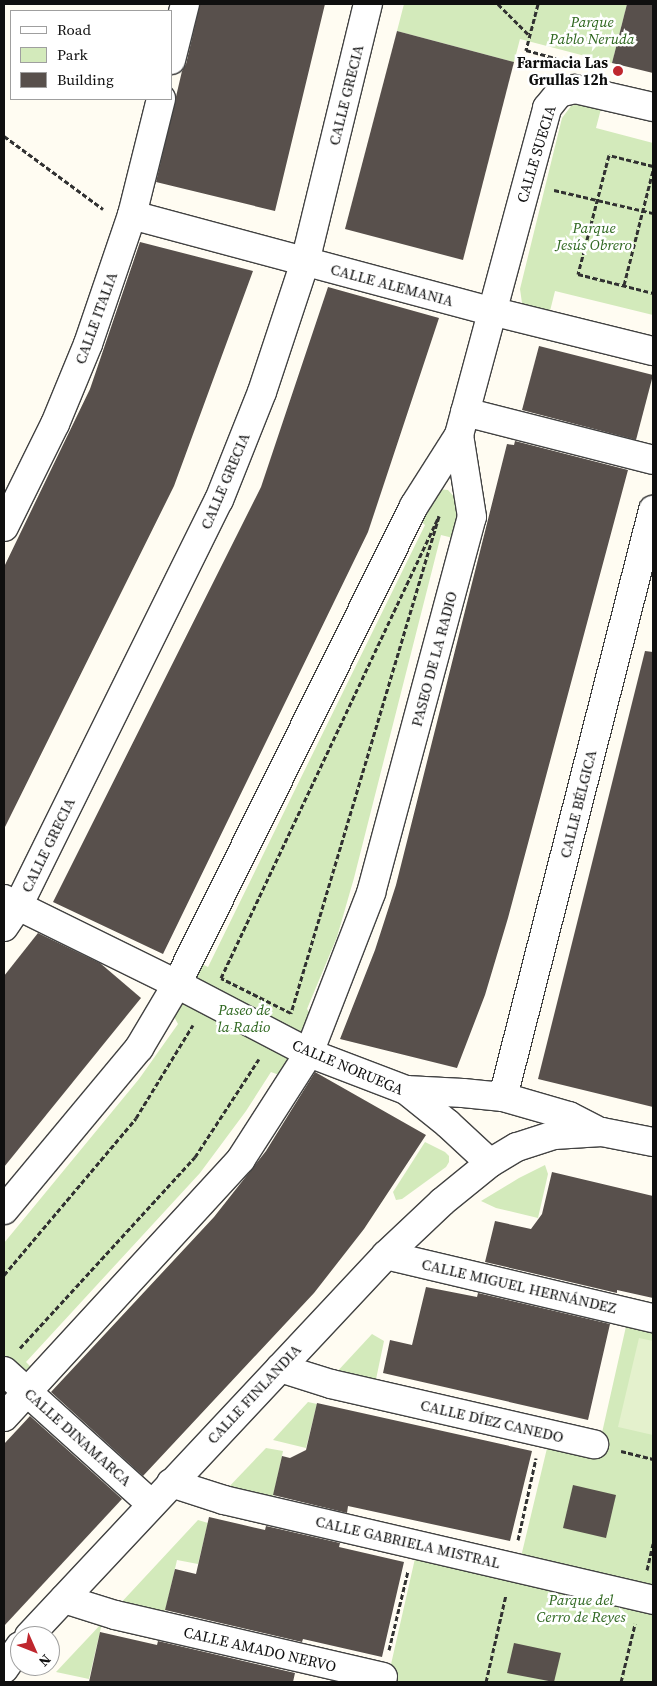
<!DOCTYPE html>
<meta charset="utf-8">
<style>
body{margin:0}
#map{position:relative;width:657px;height:1686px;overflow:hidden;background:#fffcf2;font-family:"Source Serif 4",serif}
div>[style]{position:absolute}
.green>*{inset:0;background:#d3eabb}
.pitch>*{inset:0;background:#e4f1cd}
.building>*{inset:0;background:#58504c}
.path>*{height:3px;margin-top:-1.5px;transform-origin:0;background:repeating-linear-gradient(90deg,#313131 0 5px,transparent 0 7.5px)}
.roads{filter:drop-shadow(1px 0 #424242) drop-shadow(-1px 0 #424242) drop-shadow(0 1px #424242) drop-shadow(0 -1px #424242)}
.street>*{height:28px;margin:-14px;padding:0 14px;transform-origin:14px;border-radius:14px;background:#fff}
.dots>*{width:14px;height:14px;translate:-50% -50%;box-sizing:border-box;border:2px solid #fff;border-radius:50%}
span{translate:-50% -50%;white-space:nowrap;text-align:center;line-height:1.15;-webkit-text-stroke:5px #fff;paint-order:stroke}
.park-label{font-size:15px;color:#2e671f;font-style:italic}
.poi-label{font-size:15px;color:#0f0f0f;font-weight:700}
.right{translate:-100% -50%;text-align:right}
.street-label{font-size:15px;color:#0f0f0f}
.frame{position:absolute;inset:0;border:5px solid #0f0f0f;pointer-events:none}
.legend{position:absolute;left:10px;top:10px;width:162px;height:90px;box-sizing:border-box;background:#fff;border:1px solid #9f9f9f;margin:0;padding:6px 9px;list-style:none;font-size:15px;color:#0f0f0f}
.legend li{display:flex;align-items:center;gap:10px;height:25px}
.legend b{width:25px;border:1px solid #9f9f9f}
.north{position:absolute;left:10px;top:1626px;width:50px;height:50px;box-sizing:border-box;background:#fff;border:1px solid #9f9f9f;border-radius:50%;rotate:134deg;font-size:14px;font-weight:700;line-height:20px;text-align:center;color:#0f0f0f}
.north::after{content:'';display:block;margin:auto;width:18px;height:22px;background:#bf272e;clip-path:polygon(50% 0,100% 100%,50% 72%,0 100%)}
</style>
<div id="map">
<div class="green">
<div style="clip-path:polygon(404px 4px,627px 4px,612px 63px,520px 39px,514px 62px,397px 31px)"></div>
<div style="clip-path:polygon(585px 102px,602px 105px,596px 128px,653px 143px,653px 315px,555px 291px,549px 315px,529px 310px,522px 303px,520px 289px,562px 118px,571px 106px)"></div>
<div style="clip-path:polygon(437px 489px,448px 490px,456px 499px,458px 512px,453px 538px,441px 535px,354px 878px,337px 937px,307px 1009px,311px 1015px,282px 1076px,271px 1072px,246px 1111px,200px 1173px,26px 1362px,33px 1369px,4px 1401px,4px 1243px,139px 1079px,178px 1024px,173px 1015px,196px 961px,208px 967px,425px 525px,417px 518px)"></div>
<div style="clip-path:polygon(425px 1142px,445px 1152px,449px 1156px,449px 1162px,446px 1167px,402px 1199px,396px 1200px,393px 1192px)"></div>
<div style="clip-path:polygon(545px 1165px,548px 1174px,538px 1218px,496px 1208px,481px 1201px,519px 1178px)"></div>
<div style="clip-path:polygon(627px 1322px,653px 1328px,653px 1682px,387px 1682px,416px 1554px,520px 1561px,548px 1444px,597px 1455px)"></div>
<div style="clip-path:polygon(372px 1334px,384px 1341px,375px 1384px,334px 1375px)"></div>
<div style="clip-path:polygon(308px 1402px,317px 1404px,306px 1448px,273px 1440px)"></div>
<div style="clip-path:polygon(266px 1448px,283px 1451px,272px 1502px,225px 1491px)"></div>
<div style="clip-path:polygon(198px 1520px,208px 1523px,198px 1564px,177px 1560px,164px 1616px,118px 1606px)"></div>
<div style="clip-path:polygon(102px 1623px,89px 1679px,56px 1672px)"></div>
</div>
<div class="pitch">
<div style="clip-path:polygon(639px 1338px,653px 1341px,653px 1435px,618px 1427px)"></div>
</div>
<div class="building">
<div style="clip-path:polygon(200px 4px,325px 4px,275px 211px,156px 182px,182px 71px,186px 64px)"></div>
<div style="clip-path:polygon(627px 4px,653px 4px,653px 73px,612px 63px)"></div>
<div style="clip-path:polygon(397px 31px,514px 62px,463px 260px,345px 229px)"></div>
<div style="clip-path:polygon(140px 242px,253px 271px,174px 486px,4px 829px,4px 567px,90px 389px)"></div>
<div style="clip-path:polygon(328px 287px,439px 318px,368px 532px,163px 954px,53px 902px,261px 487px)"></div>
<div style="clip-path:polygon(539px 346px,653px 375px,636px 440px,522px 410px)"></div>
<div style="clip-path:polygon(515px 441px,628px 470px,508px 918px,485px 995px,457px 1068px,340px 1039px,375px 950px,396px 885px,507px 444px,514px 445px)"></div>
<div style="clip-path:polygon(645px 651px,653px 652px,653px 1107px,538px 1079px)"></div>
<div style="clip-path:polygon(38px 933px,100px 963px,141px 998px,4px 1167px,4px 976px)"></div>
<div style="clip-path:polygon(315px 1072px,426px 1135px,364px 1229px,314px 1293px,143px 1476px,51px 1392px,214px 1217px,266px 1151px)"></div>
<div style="clip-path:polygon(552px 1172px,653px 1196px,653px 1298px,617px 1290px,617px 1293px,485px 1262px,495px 1221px,531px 1229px,542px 1214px)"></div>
<div style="clip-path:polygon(426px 1287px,477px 1297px,478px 1293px,610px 1324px,588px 1420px,383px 1373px,390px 1340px,412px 1345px)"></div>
<div style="clip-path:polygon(317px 1403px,532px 1451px,510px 1541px,348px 1506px,347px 1513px,273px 1495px,282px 1456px,290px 1458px,306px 1450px)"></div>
<div style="clip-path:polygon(30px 1416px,122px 1499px,4px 1626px,4px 1444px)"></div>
<div style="clip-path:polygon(573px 1485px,616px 1495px,606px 1538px,563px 1528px)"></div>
<div style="clip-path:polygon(209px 1517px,265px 1530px,266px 1526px,340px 1543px,339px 1547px,404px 1562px,382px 1657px,303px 1639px,302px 1642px,165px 1610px,175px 1569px,196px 1574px)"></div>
<div style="clip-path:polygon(100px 1632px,157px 1645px,158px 1641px,295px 1673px,293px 1682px,89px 1682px)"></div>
<div style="clip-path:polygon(514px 1643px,561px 1653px,554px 1682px,507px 1673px)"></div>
</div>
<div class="path">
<div style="left:498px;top:4px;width:44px;rotate:45deg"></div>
<div style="left:538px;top:4px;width:48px;rotate:104.6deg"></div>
<div style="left:526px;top:50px;width:41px;rotate:15.4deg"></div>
<div style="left:4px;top:136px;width:123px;rotate:36.4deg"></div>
<div style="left:653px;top:166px;width:45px;rotate:-166deg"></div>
<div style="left:609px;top:155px;width:123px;rotate:104.6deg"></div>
<div style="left:578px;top:274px;width:77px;rotate:14.2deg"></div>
<div style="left:554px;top:190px;width:102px;rotate:13.1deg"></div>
<div style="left:624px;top:285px;width:119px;rotate:-75.8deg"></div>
<div style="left:439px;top:516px;width:519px;rotate:106.58deg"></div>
<div style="left:291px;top:1013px;width:78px;rotate:-153.4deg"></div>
<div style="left:221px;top:978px;width:511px;rotate:-64.74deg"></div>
<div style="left:4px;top:1275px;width:205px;rotate:-49.9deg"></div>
<div style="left:136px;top:1118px;width:109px;rotate:-58.5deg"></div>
<div style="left:20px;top:1348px;width:259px;rotate:-47.5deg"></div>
<div style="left:195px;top:1157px;width:117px;rotate:-56.9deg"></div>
<div style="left:621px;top:1451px;width:33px;rotate:14deg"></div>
<div style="left:518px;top:1540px;width:84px;rotate:-77.6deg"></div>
<div style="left:647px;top:1570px;width:27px;rotate:-77deg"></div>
<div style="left:389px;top:1650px;width:81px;rotate:-76.5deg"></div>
<div style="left:486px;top:1682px;width:89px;rotate:-77.1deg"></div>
<div style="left:621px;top:1682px;width:60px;rotate:-76.4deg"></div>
</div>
<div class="roads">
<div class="street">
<div style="left:171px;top:60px;width:58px;rotate:-76deg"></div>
<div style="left:132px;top:215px;width:372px;rotate:15deg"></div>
<div style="left:491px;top:311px;width:167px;rotate:13.9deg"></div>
<div style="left:465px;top:412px;width:194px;rotate:14.3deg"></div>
<div style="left:4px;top:527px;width:115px;rotate:-63.7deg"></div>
<div style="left:55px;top:424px;width:87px;rotate:-67.6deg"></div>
<div style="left:88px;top:344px;width:136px;rotate:-71.2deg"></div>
<div style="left:132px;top:215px;width:120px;rotate:-76deg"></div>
<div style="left:4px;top:899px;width:193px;rotate:26.2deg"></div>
<div style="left:177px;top:984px;width:149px;rotate:27.6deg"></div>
<div style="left:309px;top:1053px;width:104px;rotate:20.9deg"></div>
<div style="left:406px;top:1090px;width:54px;rotate:39deg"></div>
<div style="left:448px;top:1124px;width:57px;rotate:42.9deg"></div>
<div style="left:4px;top:927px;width:25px;rotate:-56deg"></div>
<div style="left:18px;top:906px;width:453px;rotate:-63.7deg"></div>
<div style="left:219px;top:500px;width:116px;rotate:-68.3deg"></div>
<div style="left:262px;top:392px;width:137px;rotate:-71.7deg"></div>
<div style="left:305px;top:262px;width:266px;rotate:-76.3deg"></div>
<div style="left:406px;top:1090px;width:57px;rotate:3deg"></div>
<div style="left:463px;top:1093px;width:40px;rotate:5.7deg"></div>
<div style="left:503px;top:1097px;width:69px;rotate:16.1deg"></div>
<div style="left:569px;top:1116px;width:30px;rotate:27deg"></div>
<div style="left:503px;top:1097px;width:606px;rotate:-75.67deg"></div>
<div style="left:4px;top:1210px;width:211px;rotate:-50.2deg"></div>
<div style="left:139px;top:1048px;width:74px;rotate:-59.3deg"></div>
<div style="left:177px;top:984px;width:534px;rotate:-63.63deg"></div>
<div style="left:414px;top:506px;width:84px;rotate:-57.6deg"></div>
<div style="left:459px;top:435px;width:339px;rotate:-74.9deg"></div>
<div style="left:547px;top:108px;width:19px;rotate:-51deg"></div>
<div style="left:559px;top:93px;width:16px;rotate:-14deg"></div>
<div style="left:575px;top:89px;width:80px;rotate:13deg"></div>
<div style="left:386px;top:1255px;width:274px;rotate:13.3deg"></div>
<div style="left:280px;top:1368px;width:53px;rotate:17.4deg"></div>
<div style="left:331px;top:1384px;width:270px;rotate:12.9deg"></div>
<div style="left:4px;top:1371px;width:198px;rotate:42.1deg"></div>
<div style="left:4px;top:1417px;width:350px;rotate:-47.4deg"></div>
<div style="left:241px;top:1159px;width:126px;rotate:-57.3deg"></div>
<div style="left:309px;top:1053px;width:172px;rotate:-68.8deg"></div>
<div style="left:371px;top:893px;width:389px;rotate:-75deg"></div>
<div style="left:472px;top:517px;width:83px;rotate:-99deg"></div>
<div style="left:171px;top:1483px;width:56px;rotate:17.8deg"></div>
<div style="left:224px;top:1500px;width:441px;rotate:13.1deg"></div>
<div style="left:64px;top:1599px;width:53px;rotate:17.4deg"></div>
<div style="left:115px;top:1615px;width:275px;rotate:13deg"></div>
<div style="left:29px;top:1636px;width:522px;rotate:-46.86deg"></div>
<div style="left:386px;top:1255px;width:77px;rotate:-43.4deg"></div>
<div style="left:442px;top:1202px;width:62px;rotate:-39.1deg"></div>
<div style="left:490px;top:1163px;width:31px;rotate:-31deg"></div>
<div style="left:517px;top:1147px;width:39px;rotate:-18deg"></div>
<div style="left:554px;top:1135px;width:48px;rotate:-3.6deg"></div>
<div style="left:602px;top:1132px;width:52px;rotate:11.1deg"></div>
<div style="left:4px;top:1669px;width:28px;rotate:-55deg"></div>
</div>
</div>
<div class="dots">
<div style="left:618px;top:71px;background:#bf272e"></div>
</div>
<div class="park-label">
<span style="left:592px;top:30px">Parque<br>Pablo Neruda</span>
<span style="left:594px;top:236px">Parque<br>Jesús Obrero</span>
<span style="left:244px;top:1018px">Paseo de<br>la Radio</span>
<span style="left:581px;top:1608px">Parque del<br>Cerro de Reyes</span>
</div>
<div class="poi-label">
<span class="right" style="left:608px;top:71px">Farmacia Las<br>Grullas 12h</span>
</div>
<div class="street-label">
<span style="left:346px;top:95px;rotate:-76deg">CALLE GRECIA</span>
<span style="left:536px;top:154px;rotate:-73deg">CALLE SUECIA</span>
<span style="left:392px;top:285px;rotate:15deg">CALLE ALEMANIA</span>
<span style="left:96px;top:318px;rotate:-70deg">CALLE ITALIA</span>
<span style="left:225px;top:481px;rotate:-67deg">CALLE GRECIA</span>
<span style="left:434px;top:659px;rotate:-75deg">PASEO DE LA RADIO</span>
<span style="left:578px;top:804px;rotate:-76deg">CALLE BÉLGICA</span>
<span style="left:48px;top:845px;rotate:-64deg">CALLE GRECIA</span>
<span style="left:348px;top:1067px;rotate:23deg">CALLE NORUEGA</span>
<span style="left:519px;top:1286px;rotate:13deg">CALLE MIGUEL HERNÁNDEZ</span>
<span style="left:254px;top:1394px;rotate:-47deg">CALLE FINLANDIA</span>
<span style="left:492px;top:1421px;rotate:13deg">CALLE DÍEZ CANEDO</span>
<span style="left:78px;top:1437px;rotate:42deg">CALLE DINAMARCA</span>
<span style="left:408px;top:1542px;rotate:13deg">CALLE GABRIELA MISTRAL</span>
<span style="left:260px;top:1649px;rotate:13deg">CALLE AMADO NERVO</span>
</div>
<div class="frame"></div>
<ul class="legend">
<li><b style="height:6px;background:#fff"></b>Road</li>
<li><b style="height:14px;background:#d3eabb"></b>Park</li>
<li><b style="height:14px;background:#58504c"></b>Building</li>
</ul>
<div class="north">N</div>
</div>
